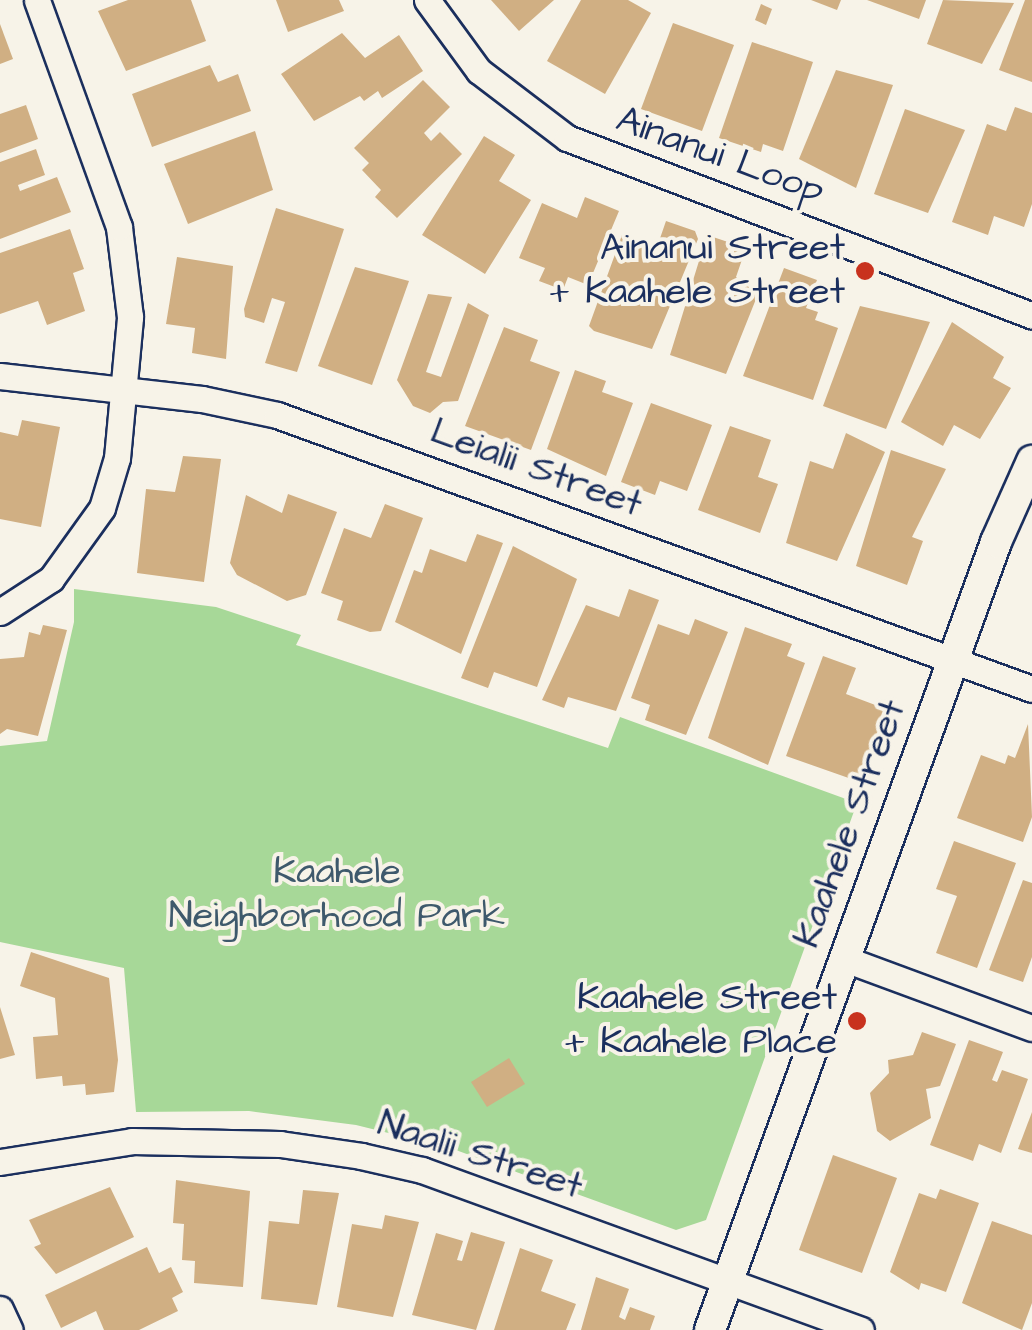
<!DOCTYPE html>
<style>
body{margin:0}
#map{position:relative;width:1032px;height:1330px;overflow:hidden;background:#f7f3e8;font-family:"Architects Daughter",sans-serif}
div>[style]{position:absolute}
.green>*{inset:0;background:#a7d898}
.building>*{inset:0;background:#d0af83}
.roads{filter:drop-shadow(2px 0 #1b2f5e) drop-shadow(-2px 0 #1b2f5e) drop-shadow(0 2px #1b2f5e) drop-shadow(0 -2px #1b2f5e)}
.minor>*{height:25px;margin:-12.5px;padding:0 12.5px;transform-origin:12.5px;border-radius:12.5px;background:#f7f3e8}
.tertiary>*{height:30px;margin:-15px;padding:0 15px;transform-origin:15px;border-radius:15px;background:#f7f3e8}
.dots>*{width:28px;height:28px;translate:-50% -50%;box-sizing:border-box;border:5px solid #f7f3e8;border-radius:50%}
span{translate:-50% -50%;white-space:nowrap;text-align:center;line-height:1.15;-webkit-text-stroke:8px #f7f3e8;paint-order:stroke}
.street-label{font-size:38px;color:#1b2f5e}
.poi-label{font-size:38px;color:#1b2f5e}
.right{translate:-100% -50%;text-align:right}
.park-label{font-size:38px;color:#3e596c}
</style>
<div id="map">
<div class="green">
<div style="clip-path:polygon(74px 589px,216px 607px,301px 635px,296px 645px,608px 748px,620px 717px,857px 803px,706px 1220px,676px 1230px,453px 1149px,356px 1125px,249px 1111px,136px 1112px,124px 968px,0 942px,0 746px,47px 741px,74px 622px)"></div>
</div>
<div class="building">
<div style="clip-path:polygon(128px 0,191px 0,206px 41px,126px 71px,98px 11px)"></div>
<div style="clip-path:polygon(276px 0,339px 0,344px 11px,288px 32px)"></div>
<div style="clip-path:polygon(491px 0,554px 0,519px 31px)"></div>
<div style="clip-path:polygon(581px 0,628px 0,651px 13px,605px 94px,547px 61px)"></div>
<div style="clip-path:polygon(811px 0,841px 0,837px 10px)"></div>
<div style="clip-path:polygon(867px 0,926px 0,919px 19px)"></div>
<div style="clip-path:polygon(943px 0,1014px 3px,982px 64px,927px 44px)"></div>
<div style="clip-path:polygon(1025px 0,1032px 0,1032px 82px,999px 70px)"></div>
<div style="clip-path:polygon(761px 4px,772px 9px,766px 25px,755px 20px)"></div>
<div style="clip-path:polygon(673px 23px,734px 45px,702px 131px,641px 109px)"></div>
<div style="clip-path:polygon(0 24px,13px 59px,0 64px)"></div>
<div style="clip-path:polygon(342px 33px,365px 58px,399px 35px,423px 71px,382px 98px,378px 91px,364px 101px,360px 96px,314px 121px,281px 74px)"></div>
<div style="clip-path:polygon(752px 42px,813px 62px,783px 151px,763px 144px,761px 152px,719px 138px)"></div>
<div style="clip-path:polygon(210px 65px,218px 82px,238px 74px,251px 111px,152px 147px,132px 94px)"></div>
<div style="clip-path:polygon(836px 70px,893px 85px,856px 188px,799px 159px)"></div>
<div style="clip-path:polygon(423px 80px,450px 107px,424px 133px,431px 141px,440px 132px,462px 154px,397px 218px,375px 197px,381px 190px,362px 170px,369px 163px,354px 148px)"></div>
<div style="clip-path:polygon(26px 105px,38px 139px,0 153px,0 114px)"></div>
<div style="clip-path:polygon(1015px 107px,1032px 113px,1032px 204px,1024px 227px,994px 216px,988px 235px,952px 222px,987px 124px,1006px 131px)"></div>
<div style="clip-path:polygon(905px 109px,965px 130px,928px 213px,874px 194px)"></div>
<div style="clip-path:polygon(255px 131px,273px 190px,188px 224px,164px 164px)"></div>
<div style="clip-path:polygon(484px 136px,515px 155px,499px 181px,531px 200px,485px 274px,422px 235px)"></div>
<div style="clip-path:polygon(36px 149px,45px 175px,18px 185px,20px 191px,57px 177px,71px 212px,0 239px,0 162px)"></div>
<div style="clip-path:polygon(585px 197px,619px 211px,588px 285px,568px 277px,563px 290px,539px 281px,545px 268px,519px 258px,542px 203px,577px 218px)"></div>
<div style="clip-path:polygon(276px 208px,344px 229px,297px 372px,265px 363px,285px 302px,272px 298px,264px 323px,245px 317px,244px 309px)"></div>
<div style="clip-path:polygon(666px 221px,695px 231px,698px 239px,652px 349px,594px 331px,589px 326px,622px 235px,657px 247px)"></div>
<div style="clip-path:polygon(70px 229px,84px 269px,73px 273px,85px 311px,47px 325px,38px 301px,0 314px,0 253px)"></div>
<div style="clip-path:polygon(707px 235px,746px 248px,736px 277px,758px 294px,726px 374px,670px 355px)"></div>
<div style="clip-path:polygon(177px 257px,233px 266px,226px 359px,192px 353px,195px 328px,166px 324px)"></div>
<div style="clip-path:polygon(355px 267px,409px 281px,372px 385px,318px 366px)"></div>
<div style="clip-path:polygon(784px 268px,817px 280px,806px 308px,818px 312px,815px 320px,838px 328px,813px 400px,743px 376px)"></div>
<div style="clip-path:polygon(428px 294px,452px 297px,426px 372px,441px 377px,468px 303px,489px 315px,458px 401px,443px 402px,430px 413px,413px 406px,397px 380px)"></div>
<div style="clip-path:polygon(860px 306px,930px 322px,886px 429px,823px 406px)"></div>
<div style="clip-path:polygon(952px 322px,1004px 357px,993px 378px,1011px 388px,980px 439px,954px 425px,943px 446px,901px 422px)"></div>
<div style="clip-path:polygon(504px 327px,538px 340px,530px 361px,560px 372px,531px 450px,465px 426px)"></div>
<div style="clip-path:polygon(575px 370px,606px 381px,602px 392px,633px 403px,606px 476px,547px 449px)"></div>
<div style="clip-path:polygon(651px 403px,712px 425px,687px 491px,660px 481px,655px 495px,621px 482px)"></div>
<div style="clip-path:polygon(22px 420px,60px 427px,41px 527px,0 519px,0 432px,18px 436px)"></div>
<div style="clip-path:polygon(730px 426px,771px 440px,758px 477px,778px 484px,760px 533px,698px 510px)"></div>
<div style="clip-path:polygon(846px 433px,885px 452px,837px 561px,786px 543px,810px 461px,833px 469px)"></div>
<div style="clip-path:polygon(891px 450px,946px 469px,912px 537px,923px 541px,907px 585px,856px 566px)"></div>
<div style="clip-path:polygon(183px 456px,221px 459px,204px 582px,137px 573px,146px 489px,175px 492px)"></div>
<div style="clip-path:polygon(288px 494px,337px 512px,306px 595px,287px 601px,237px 575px,230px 563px,246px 495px,282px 513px)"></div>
<div style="clip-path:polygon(385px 504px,423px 518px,381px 631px,370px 632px,337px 620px,343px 601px,321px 593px,344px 528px,371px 538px)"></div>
<div style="clip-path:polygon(477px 534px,503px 543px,461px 654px,395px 622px,414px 570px,422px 573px,430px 549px,466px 562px)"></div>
<div style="clip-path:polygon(513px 546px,577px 579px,537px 687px,494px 672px,488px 688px,461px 678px)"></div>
<div style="clip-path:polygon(629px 589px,659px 600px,616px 711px,568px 697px,564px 708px,542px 700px,586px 605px,619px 617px)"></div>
<div style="clip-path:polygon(695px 619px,728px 632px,686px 735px,645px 720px,650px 705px,631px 698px,658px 624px,689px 635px)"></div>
<div style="clip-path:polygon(43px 625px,67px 630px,38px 736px,7px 729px,0 734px,0 659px,24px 657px,29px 632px,40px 635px)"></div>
<div style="clip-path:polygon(745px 627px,792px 644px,787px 656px,805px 663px,768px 765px,708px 738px)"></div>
<div style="clip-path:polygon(823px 656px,856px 668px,846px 694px,886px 709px,860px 782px,786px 756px)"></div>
<div style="clip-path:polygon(1028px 724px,1032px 817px,1023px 842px,957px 818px,981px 755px,1005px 764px,1008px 755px,1015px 758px)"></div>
<div style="clip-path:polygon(954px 841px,1016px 863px,977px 968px,936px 953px,957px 896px,936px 889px)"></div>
<div style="clip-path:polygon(1023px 880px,1032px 883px,1032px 957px,1023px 982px,989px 970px)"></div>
<div style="clip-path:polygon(31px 952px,109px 978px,118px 1060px,114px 1092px,86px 1095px,85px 1084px,63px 1086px,62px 1076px,36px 1079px,33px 1037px,58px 1035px,55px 998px,20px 986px)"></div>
<div style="clip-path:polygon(0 1007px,15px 1055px,0 1059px)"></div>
<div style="clip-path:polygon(922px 1032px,956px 1044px,940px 1086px,926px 1089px,931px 1118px,890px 1141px,877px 1131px,870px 1093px,889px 1073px,888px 1060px,913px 1055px)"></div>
<div style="clip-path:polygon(969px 1040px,1003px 1052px,992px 1080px,997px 1082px,1002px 1070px,1028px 1079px,1001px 1153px,979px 1144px,973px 1161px,930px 1145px)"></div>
<div style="clip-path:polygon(509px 1058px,525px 1084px,487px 1107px,471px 1082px)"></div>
<div style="clip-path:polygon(1032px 1112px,1032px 1153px,1018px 1149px)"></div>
<div style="clip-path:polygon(833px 1155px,897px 1178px,862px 1273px,799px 1250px)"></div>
<div style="clip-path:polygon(176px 1180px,250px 1191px,243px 1287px,194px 1283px,195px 1261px,182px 1260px,184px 1224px,173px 1223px)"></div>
<div style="clip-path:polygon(110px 1187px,134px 1237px,56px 1274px,34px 1247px,41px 1244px,29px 1220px)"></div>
<div style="clip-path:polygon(940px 1189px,979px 1203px,946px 1292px,921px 1283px,919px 1290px,890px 1272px,919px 1193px,936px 1199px)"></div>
<div style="clip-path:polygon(303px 1190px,339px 1193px,317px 1305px,261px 1299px,269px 1221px,299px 1224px)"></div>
<div style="clip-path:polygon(385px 1215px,419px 1222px,393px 1317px,337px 1307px,352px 1224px,382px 1229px)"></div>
<div style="clip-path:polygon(992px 1221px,1032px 1235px,1032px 1303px,1022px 1330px,962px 1303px)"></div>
<div style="clip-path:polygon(471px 1232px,505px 1242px,476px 1330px,412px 1315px,436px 1233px,463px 1241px,457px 1260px,462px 1261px)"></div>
<div style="clip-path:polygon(147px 1247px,159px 1273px,171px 1267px,183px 1292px,172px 1298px,178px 1311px,139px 1330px,104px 1330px,96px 1311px,61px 1328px,45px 1295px)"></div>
<div style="clip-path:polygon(520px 1248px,553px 1260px,541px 1291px,576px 1304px,566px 1330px,494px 1330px)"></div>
<div style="clip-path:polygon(596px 1277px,629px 1289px,619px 1317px,625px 1320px,630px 1307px,655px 1316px,650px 1330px,581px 1330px)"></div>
</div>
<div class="roads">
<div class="minor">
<div style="left:427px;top:0;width:88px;rotate:53.8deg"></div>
<div style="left:479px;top:71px;width:111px;rotate:37.3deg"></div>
<div style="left:567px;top:138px;width:498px;rotate:20.9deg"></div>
<div style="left:0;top:376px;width:203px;rotate:6.5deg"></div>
<div style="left:202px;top:399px;width:77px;rotate:12deg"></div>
<div style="left:277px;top:415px;width:803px;rotate:19.95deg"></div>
<div style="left:0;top:612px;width:61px;rotate:-32.9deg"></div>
<div style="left:51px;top:579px;width:87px;rotate:-54.3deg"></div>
<div style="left:102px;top:508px;width:52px;rotate:-73.3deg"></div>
<div style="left:117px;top:458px;width:142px;rotate:-84.7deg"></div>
<div style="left:130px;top:317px;width:91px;rotate:-97deg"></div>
<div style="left:119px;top:227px;width:241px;rotate:-109.9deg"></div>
<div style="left:845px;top:959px;width:199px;rotate:20.3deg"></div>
<div style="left:0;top:1162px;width:134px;rotate:-9deg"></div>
<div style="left:132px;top:1141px;width:148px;rotate:1.2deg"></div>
<div style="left:280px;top:1144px;width:82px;rotate:8.4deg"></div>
<div style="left:361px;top:1156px;width:63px;rotate:12.9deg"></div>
<div style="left:422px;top:1170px;width:467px;rotate:20deg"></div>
<div style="left:0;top:1309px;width:23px;rotate:65deg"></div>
</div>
<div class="tertiary">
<div style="left:710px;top:1330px;width:838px;rotate:-70.05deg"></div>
<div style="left:996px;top:542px;width:89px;rotate:-66deg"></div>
</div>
</div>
<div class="dots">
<div style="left:865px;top:271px;background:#c8321e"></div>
<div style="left:857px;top:1021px;background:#c8321e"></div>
</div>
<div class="street-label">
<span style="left:720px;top:156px;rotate:20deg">Ainanui Loop</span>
<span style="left:536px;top:469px;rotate:20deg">Leialii Street</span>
<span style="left:851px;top:824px;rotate:-70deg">Kaahele Street</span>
<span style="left:480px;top:1156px;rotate:18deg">Naalii Street</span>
</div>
<div class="poi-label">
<span class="right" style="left:845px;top:271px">Ainanui Street<br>+ Kaahele Street</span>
<span class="right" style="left:837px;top:1021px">Kaahele Street<br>+ Kaahele Place</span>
</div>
<div class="park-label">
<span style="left:337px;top:895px">Kaahele<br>Neighborhood Park</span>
</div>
</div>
